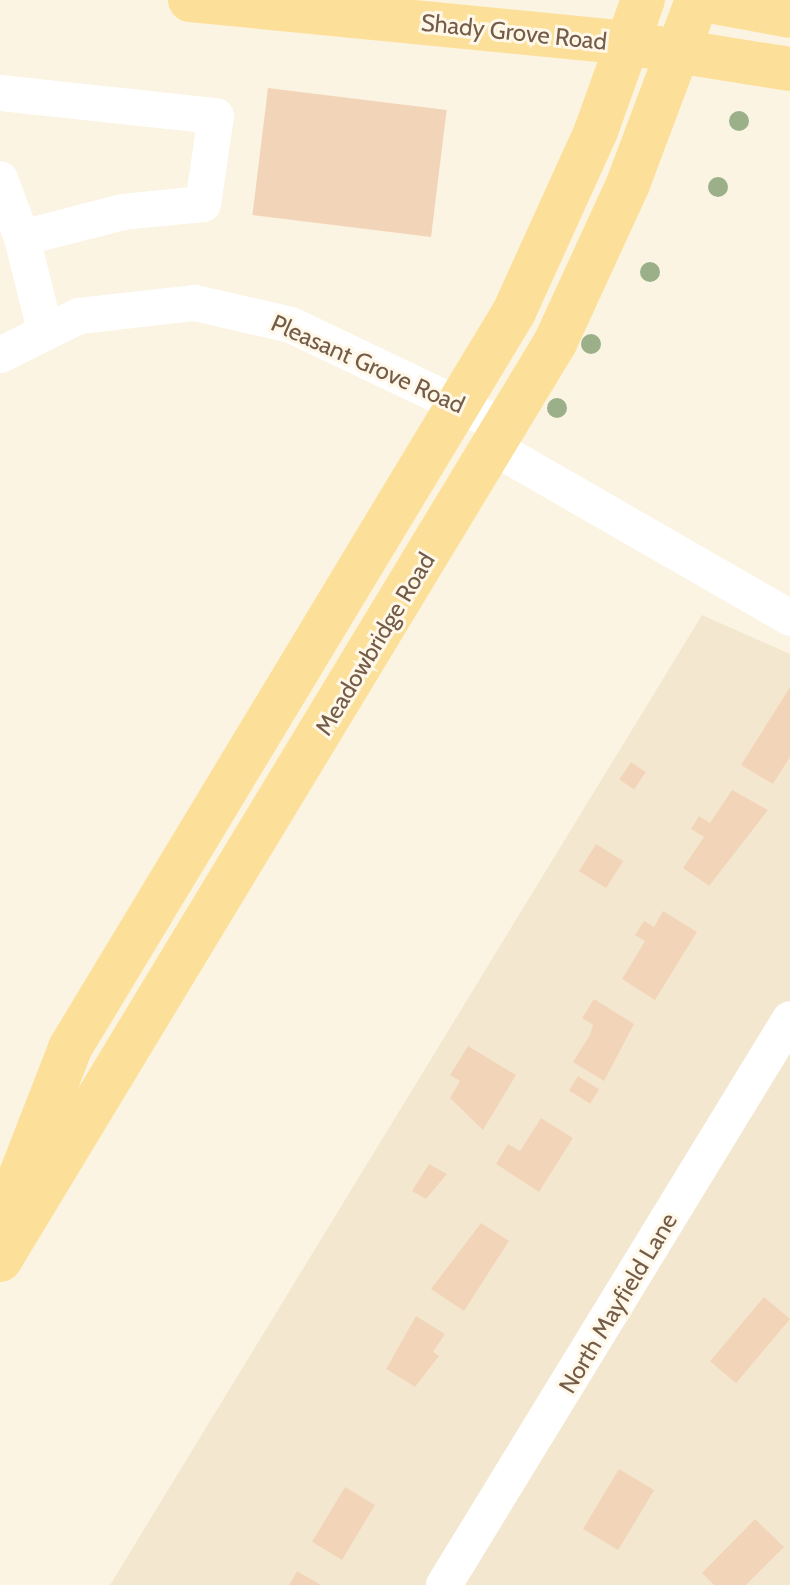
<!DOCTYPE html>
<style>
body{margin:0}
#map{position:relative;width:790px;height:1585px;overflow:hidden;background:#fcf4e2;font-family:Cabin,sans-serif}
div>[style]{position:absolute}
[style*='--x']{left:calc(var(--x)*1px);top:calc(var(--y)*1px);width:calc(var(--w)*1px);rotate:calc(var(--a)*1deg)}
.residential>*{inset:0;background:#f4e7d0}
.building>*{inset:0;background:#f2d5b9;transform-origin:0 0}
.minor>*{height:36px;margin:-18px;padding:0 18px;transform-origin:18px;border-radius:18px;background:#fff}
.major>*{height:44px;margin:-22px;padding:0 22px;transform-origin:22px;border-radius:22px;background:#fce099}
.trees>*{width:20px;height:20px;margin:-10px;border-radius:50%;background:#9bb089}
span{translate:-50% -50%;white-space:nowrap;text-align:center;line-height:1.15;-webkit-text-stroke:6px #fff8e8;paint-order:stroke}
.street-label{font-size:24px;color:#745c48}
</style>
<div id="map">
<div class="residential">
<div style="clip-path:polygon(702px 615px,790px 654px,790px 1585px,110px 1585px)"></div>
</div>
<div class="building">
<div style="left:268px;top:88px;width:180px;height:128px;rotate:7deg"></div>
<div style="clip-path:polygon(790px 687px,790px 757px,773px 784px,741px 765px)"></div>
<div style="left:631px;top:762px;width:18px;height:21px;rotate:34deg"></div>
<div style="clip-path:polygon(732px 790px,768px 810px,709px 886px,683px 868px,704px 837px,691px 829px,699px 816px,710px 823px)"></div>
<div style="left:596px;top:844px;width:32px;height:32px;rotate:32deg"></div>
<div style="clip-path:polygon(663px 911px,697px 932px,655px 1000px,622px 979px,645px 941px,635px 935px,644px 921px,654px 927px)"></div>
<div style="clip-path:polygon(594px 999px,634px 1024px,604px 1081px,573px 1062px,590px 1035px,593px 1025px,582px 1018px)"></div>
<div style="clip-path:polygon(468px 1046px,516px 1075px,483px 1130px,450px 1098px,460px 1081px,450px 1075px)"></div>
<div style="left:578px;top:1076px;width:25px;height:17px;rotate:32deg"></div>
<div style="clip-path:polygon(541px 1118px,573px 1138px,539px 1192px,496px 1164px,508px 1144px,520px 1151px)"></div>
<div style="clip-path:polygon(429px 1164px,447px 1174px,426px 1199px,412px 1191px)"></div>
<div style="clip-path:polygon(481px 1223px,509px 1241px,464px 1311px,431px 1289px)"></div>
<div style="left:764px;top:1297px;width:34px;height:84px;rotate:40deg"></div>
<div style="clip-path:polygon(416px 1316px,445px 1334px,433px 1352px,439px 1356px,415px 1387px,386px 1369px)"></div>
<div style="left:619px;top:1469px;width:41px;height:70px;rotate:31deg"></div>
<div style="left:345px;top:1487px;width:35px;height:64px;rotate:31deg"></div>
<div style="clip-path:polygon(755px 1519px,784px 1547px,746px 1585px,714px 1585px,702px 1573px)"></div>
<div style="clip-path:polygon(297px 1571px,321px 1585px,289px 1585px)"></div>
</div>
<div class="minor">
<div style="--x:0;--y:93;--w:217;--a:6.1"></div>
<div style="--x:216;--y:116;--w:89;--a:98.4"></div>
<div style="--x:203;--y:204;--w:80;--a:174.3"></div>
<div style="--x:123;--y:212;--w:104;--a:165.6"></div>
<div style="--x:22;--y:238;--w:95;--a:76"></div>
<div style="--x:0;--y:179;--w:63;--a:69.6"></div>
<div style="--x:0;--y:355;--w:88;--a:-26.3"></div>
<div style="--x:79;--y:316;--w:117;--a:-6.4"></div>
<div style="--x:195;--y:303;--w:98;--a:12.9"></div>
<div style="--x:291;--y:325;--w:237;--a:25.5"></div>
<div style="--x:493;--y:447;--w:343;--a:29.9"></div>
<div style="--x:444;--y:1585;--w:663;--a:-58.56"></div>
</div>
<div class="major">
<div style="--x:190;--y:0;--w:439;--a:5.6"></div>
<div style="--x:627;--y:43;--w:165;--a:9.1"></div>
<div style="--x:704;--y:0;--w:87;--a:10.5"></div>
<div style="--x:0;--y:1228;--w:193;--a:-68.7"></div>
<div style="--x:70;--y:1048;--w:860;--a:-58.9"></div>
<div style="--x:514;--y:312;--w:199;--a:-65.6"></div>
<div style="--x:596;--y:131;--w:139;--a:-70.3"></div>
<div style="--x:0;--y:1260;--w:1072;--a:-58.82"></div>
<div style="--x:555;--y:343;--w:175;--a:-65.3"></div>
<div style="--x:628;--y:184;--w:197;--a:-69.4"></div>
</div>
<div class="trees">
<div style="left:739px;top:121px"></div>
<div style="left:718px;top:187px"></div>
<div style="left:650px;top:272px"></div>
<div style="left:591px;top:344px"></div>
<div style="left:557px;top:408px"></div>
</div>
<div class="street-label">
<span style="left:514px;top:32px;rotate:6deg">Shady Grove Road</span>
<span style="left:368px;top:364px;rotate:24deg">Pleasant Grove Road</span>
<span style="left:375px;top:644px;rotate:-59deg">Meadowbridge Road</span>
<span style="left:618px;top:1303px;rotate:-59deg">North Mayfield Lane</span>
</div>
</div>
